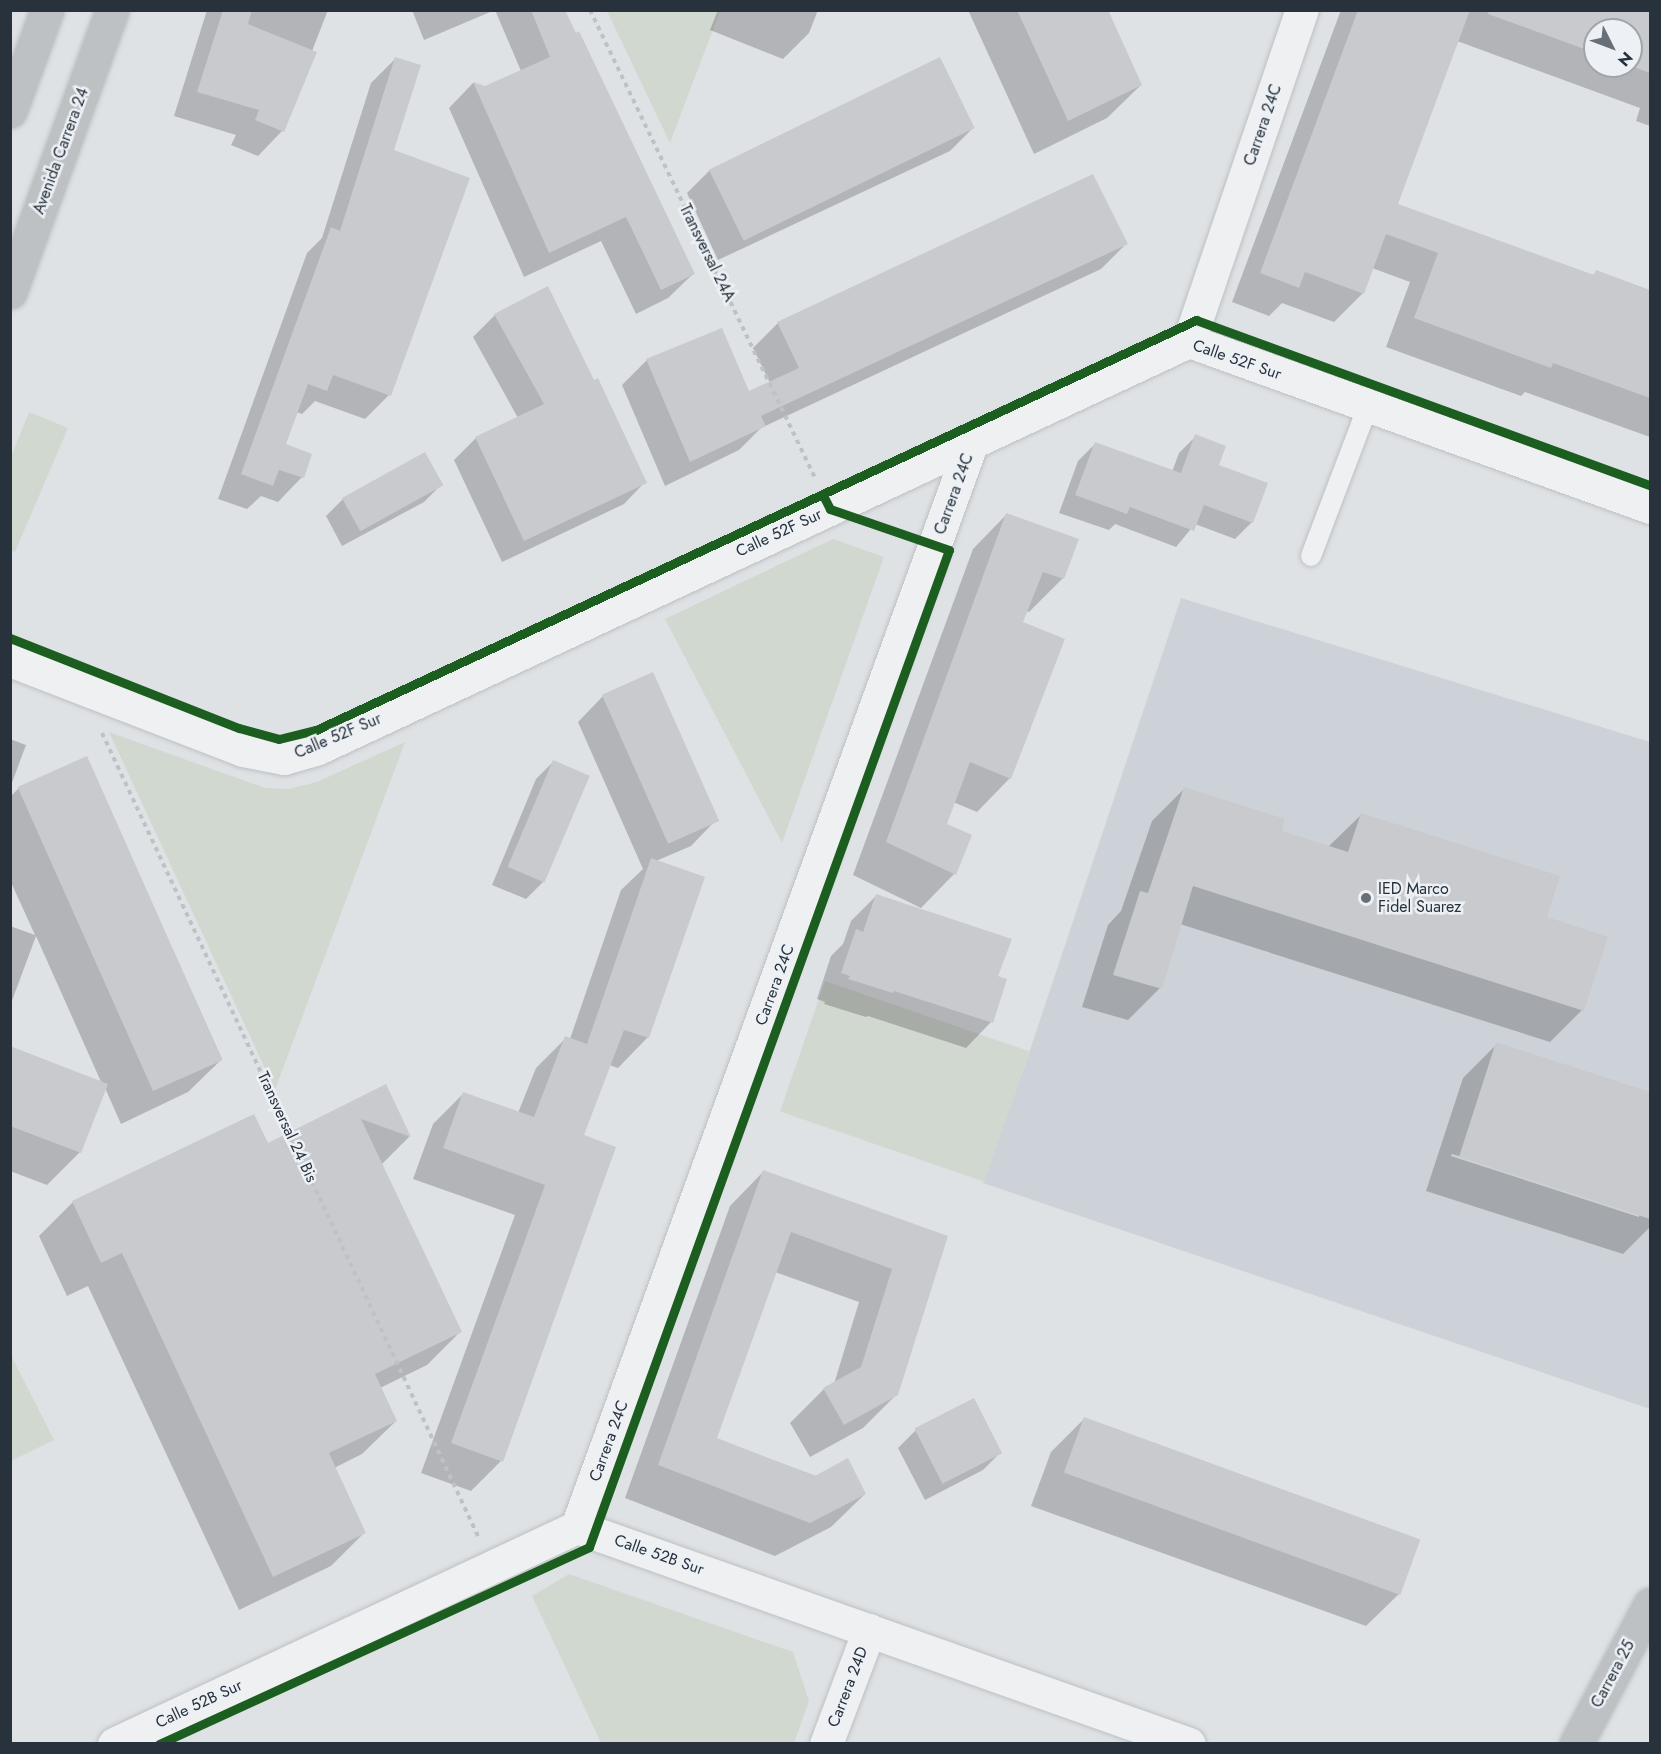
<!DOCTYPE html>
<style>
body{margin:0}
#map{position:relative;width:1661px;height:1754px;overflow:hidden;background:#dfe2e5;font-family:Jost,sans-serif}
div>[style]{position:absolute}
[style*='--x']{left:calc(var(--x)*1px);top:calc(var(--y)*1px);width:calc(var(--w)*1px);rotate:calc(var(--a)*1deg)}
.built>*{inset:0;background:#cdd2d8}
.green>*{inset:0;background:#d1d8d0;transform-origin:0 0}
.shadow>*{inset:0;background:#0003}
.building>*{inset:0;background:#c8cacd;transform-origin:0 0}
.path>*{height:4px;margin-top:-2px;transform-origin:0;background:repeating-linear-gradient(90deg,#bec2c5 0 4.5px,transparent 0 9px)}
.roads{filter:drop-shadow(0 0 2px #bec0c3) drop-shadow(0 0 2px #bec0c3)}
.lane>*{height:20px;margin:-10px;padding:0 10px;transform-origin:10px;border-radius:10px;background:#eff0f1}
.street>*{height:33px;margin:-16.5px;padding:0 16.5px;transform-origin:16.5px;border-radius:16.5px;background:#eff0f1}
.secondary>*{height:33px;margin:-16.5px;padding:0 16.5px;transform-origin:16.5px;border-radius:16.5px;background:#bdc1c4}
.cycleway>*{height:9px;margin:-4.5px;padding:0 4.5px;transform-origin:4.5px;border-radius:4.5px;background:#1b5e20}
.dots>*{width:16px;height:16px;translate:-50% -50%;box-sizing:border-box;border:3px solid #edf1f5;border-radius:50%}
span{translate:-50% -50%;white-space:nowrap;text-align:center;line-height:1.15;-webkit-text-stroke:5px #edf1f5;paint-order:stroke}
.street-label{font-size:16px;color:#27323d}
.poi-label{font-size:16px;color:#27323d}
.left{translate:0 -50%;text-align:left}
.frame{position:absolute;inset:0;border:12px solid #27323d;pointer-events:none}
.north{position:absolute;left:1583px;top:18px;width:60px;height:60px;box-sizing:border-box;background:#edf1f5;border:2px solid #9ea5ab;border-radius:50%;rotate:132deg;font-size:16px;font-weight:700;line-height:24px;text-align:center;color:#27323d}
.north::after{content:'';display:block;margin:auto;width:21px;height:27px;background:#677078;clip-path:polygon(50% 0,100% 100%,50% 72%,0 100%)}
</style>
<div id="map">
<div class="built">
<div style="clip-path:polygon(1181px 598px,1650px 742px,1650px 1409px,983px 1183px,1029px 1053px)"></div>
</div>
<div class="green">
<div style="clip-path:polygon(607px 11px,720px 11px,670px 143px)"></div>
<div style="clip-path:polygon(29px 412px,68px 428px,15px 552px,11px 550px,11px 457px)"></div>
<div style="clip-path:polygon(833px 539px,884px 557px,782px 843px,665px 619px)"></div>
<div style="clip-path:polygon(109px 732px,265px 788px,289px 789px,317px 782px,405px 742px,275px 1090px)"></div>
<div style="left:825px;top:981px;width:216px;height:138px;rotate:19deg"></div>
<div style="clip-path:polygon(11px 1355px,54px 1440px,11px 1461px,10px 1461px)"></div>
<div style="clip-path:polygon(569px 1574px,793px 1652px,809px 1701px,794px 1743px,601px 1743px,532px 1596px)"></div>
</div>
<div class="shadow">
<div style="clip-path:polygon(207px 10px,328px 10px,312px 51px,315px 52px,282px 131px,258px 156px,231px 145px,236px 135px,174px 116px)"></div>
<div style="clip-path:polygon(412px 10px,495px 10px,424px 40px)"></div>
<div style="clip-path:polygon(495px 10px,564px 10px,693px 274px,668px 298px,636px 314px,601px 241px,524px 277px,449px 108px,473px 83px,485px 87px,521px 71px)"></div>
<div style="clip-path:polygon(718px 10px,818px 10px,809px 33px,783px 59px,710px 30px)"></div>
<div style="clip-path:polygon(968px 10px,1106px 10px,1141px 85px,1107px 118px,1034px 154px)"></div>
<div style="clip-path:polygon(evenodd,1341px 10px,1650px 10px,1650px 126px,1636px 121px,1640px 108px,1457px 41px,1396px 205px,1592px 276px,1597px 272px,1650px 292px,1650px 437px,1525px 392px,1521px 396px,1386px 347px,1410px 282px,1372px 268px,1363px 293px,1334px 322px,1282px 303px,1269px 316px,1232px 302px,1341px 10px,1595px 30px,1631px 30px,1631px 66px,1595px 66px,1595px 30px)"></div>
<div style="clip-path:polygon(395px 59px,389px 395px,365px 419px,315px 401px,302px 414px,296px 412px,284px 445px,302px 477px,278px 502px,261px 496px,247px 509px,218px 499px,307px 253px,322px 238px,371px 83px)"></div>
<div style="clip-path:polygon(973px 128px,950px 151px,718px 260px,687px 193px,710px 170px)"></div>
<div style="clip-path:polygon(1126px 244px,1101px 269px,761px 428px,739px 450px,665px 486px,622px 385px,647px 360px,748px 393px,770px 383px,753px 348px,778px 323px)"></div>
<div style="clip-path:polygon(495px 315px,645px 482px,624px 504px,502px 562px,454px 460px,476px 438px,518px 418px,473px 337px)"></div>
<div style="clip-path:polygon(1196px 436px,1252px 522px,1235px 539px,1195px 524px,1176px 547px,1115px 524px,1109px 530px,1059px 513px,1078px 461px,1095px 444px,1172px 472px,1179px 453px)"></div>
<div style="clip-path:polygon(441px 485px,424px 502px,342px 546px,326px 516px,343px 499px)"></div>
<div style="clip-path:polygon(1006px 515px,1063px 578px,1029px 612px,1026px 611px,1021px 623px,1028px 726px,1031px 727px,1010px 778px,977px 812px,953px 802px,945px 825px,954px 874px,921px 908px,853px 875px,973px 549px)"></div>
<div style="clip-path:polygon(603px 696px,716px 820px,691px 846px,656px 861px,648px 1037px,618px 1068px,609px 1065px,582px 1136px,501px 1461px,471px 1491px,421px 1473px,515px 1215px,413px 1179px,433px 1124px,464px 1093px,518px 1113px,536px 1068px,566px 1038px,570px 1039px,621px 890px,643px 869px,578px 722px)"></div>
<div style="clip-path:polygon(10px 739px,26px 745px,10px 788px)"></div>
<div style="clip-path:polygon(86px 758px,222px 1059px,188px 1092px,121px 1124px,105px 1088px,80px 1152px,47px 1185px,10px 1171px,10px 1048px,102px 1084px,36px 936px,10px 1006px,10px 926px,35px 935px,10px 880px,10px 797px,18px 789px)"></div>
<div style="clip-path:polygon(553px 762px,543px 882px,526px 899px,492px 885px,536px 779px)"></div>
<div style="clip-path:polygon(1184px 789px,1280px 832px,1328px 847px,1361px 815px,1545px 918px,1582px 1010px,1550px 1042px,1180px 924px,1160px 988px,1128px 1020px,1082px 1007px,1108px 925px,1121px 911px,1152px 821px)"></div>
<div style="clip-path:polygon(876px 896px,991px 1022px,966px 1048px,868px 1016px,866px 1017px,824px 1004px,825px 1002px,817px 999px,831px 956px,843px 944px,851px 921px)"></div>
<div style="clip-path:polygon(evenodd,1497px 1044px,1650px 1094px,1650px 1227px,1623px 1254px,1426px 1191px,1463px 1078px,1497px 1044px,1452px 1154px,1639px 1214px,1639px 1217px,1451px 1156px,1452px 1154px)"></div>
<div style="clip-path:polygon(385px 1086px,409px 1137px,381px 1165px,460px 1332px,427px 1365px,380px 1388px,396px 1421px,362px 1454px,334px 1468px,364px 1533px,331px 1566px,239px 1610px,88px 1286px,67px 1296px,39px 1236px,73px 1202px,267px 1145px)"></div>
<div style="clip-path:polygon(763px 1172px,946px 1237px,897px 1394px,863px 1428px,810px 1457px,790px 1423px,824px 1389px,834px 1384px,859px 1302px,775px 1272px,715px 1439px,865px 1494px,831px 1527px,775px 1556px,625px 1498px,730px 1206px)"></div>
<div style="clip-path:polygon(973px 1400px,1000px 1453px,983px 1470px,925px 1500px,898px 1448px,915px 1431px)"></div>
<div style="clip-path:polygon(1084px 1419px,1400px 1593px,1366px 1626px,1031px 1506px,1051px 1452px)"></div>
</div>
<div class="building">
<div style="clip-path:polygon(223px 10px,252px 10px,248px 24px,317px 52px,284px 132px,255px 120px,259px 110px,197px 92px)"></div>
<div style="clip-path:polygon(531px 10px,565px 10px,576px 33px,579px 31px,695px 274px,661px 290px,626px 217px,549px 253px,473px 82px,485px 86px,550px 57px)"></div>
<div style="clip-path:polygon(1017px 10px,1108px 10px,1142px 85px,1068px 121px)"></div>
<div style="clip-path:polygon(1358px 10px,1470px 10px,1398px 204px,1594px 275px,1596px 270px,1650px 290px,1650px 398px,1553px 363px,1551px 368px,1414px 318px,1438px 253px,1386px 234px,1364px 294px,1305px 272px,1299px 288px,1260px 273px)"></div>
<div style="clip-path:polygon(1489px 10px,1650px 10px,1650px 73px,1631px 66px,1631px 30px,1595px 30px,1595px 53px,1488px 14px)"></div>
<div style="clip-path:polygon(395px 57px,421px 65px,394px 150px,470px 178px,391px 396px,333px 375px,327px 391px,308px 384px,286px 444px,312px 454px,304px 478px,279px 470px,273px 486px,241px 474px,331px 227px,340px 231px)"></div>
<div style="left:940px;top:57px;width:79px;height:257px;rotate:64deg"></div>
<div style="clip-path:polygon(1093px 174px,1128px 244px,761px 416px,766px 426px,690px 462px,646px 359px,722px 328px,749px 391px,799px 368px,777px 322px)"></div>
<div style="clip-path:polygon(548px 286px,594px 380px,598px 378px,647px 483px,524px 541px,475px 437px,544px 404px,494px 314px)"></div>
<div style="clip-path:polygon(1195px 434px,1226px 446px,1219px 465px,1268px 483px,1253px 523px,1204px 505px,1194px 531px,1130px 507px,1127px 514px,1075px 495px,1095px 442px,1181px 473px)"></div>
<div style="left:425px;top:452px;width:38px;height:95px;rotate:61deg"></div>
<div style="clip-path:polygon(1006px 513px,1079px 539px,1064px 579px,1043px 572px,1023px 622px,1065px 639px,1011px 779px,970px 762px,947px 824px,972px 835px,956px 875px,886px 842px)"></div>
<div style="left:653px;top:672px;width:163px;height:56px;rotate:66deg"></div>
<div style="left:87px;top:756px;width:333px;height:76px;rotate:66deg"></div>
<div style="left:553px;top:760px;width:40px;height:116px;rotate:23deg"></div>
<div style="clip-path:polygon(1184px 787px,1285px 819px,1282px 831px,1348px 852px,1361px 813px,1560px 876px,1547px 917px,1608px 937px,1584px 1011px,1193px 886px,1162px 989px,1113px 975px,1140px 891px,1148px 893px)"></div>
<div style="clip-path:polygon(651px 858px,705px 877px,649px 1038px,624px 1030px,584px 1135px,616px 1147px,503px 1462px,451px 1443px,545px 1185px,443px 1148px,463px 1092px,534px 1117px,565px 1036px,587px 1044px)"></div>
<div style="clip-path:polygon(876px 894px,1012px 939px,998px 976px,1007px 979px,993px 1023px,894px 991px,893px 993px,848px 979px,850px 976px,841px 973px,856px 929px,863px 932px)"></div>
<div style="clip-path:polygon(1496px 1042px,1650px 1092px,1650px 1219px,1459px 1157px)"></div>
<div style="clip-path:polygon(10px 1046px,108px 1084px,81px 1153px,10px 1126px)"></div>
<div style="clip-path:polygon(386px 1084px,411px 1137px,361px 1119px,462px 1332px,375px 1374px,397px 1421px,329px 1453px,366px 1533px,273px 1577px,122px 1253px,101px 1263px,72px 1201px,254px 1114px,268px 1143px)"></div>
<div style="clip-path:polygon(763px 1170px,948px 1236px,898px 1395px,844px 1425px,823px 1388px,861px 1367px,892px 1269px,791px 1232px,717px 1438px,815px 1476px,848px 1458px,866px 1494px,810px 1523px,658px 1465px)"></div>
<div style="left:974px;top:1398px;width:62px;height:67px;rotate:63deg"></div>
<div style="left:1084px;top:1417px;width:358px;height:59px;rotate:20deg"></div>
</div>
<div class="path">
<div style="--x:590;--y:10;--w:519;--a:64.32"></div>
<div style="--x:102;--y:733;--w:887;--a:64.91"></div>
</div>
<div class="roads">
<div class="lane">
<div style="--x:1311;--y:556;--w:160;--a:-69.2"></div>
</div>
<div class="street">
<div style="--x:1189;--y:341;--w:350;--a:-71.2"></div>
<div style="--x:10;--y:660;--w:250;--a:21.1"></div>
<div style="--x:243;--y:750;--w:42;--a:11"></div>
<div style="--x:284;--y:758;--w:35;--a:-16"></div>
<div style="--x:318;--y:748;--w:961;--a:-25.05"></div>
<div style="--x:1189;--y:341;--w:490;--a:19.8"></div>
<div style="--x:577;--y:1527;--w:1155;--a:-70"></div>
<div style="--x:114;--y:1744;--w:511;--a:-25.11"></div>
<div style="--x:577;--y:1527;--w:649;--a:19.52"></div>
<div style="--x:826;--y:1744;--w:122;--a:-69.3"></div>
</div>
<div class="secondary">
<div style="--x:10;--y:111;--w:108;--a:-69.9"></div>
<div style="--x:10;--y:292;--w:300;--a:-70.1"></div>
<div style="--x:1576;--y:1744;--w:158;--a:-62.1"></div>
</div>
</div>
<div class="cycleway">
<div style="--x:10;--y:638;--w:246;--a:21.5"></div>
<div style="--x:239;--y:728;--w:41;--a:15.4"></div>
<div style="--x:279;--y:739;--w:38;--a:-14"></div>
<div style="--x:316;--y:730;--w:971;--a:-24.98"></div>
<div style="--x:1196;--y:320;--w:483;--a:20"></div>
<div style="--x:159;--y:1744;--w:473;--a:-24.6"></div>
<div style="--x:589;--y:1547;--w:1060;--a:-70.15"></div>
<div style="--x:949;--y:550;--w:126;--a:-161"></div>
<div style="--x:830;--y:509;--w:16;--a:-117"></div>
</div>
<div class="dots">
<div style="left:1366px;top:898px;background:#677078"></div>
</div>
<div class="street-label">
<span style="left:1263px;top:125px;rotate:-71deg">Carrera 24C</span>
<span style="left:61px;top:151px;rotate:-70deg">Avenida Carrera 24</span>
<span style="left:707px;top:253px;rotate:64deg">Transversal 24A</span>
<span style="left:1237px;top:360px;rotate:19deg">Calle 52F Sur</span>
<span style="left:954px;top:494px;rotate:-70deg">Carrera 24C</span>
<span style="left:779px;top:533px;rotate:-25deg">Calle 52F Sur</span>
<span style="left:338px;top:736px;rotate:-23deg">Calle 52F Sur</span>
<span style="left:775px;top:985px;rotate:-70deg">Carrera 24C</span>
<span style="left:287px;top:1127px;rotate:65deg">Transversal 24 Bis</span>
<span style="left:609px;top:1441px;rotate:-70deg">Carrera 24C</span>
<span style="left:659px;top:1555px;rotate:19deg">Calle 52B Sur</span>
<span style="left:1613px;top:1674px;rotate:-62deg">Carrera 25</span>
<span style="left:848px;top:1687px;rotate:-69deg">Carrera 24D</span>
<span style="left:199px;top:1704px;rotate:-25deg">Calle 52B Sur</span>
</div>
<div class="poi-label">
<span class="left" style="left:1378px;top:898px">IED Marco<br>Fidel Suarez</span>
</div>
<div class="frame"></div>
<div class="north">N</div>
</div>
